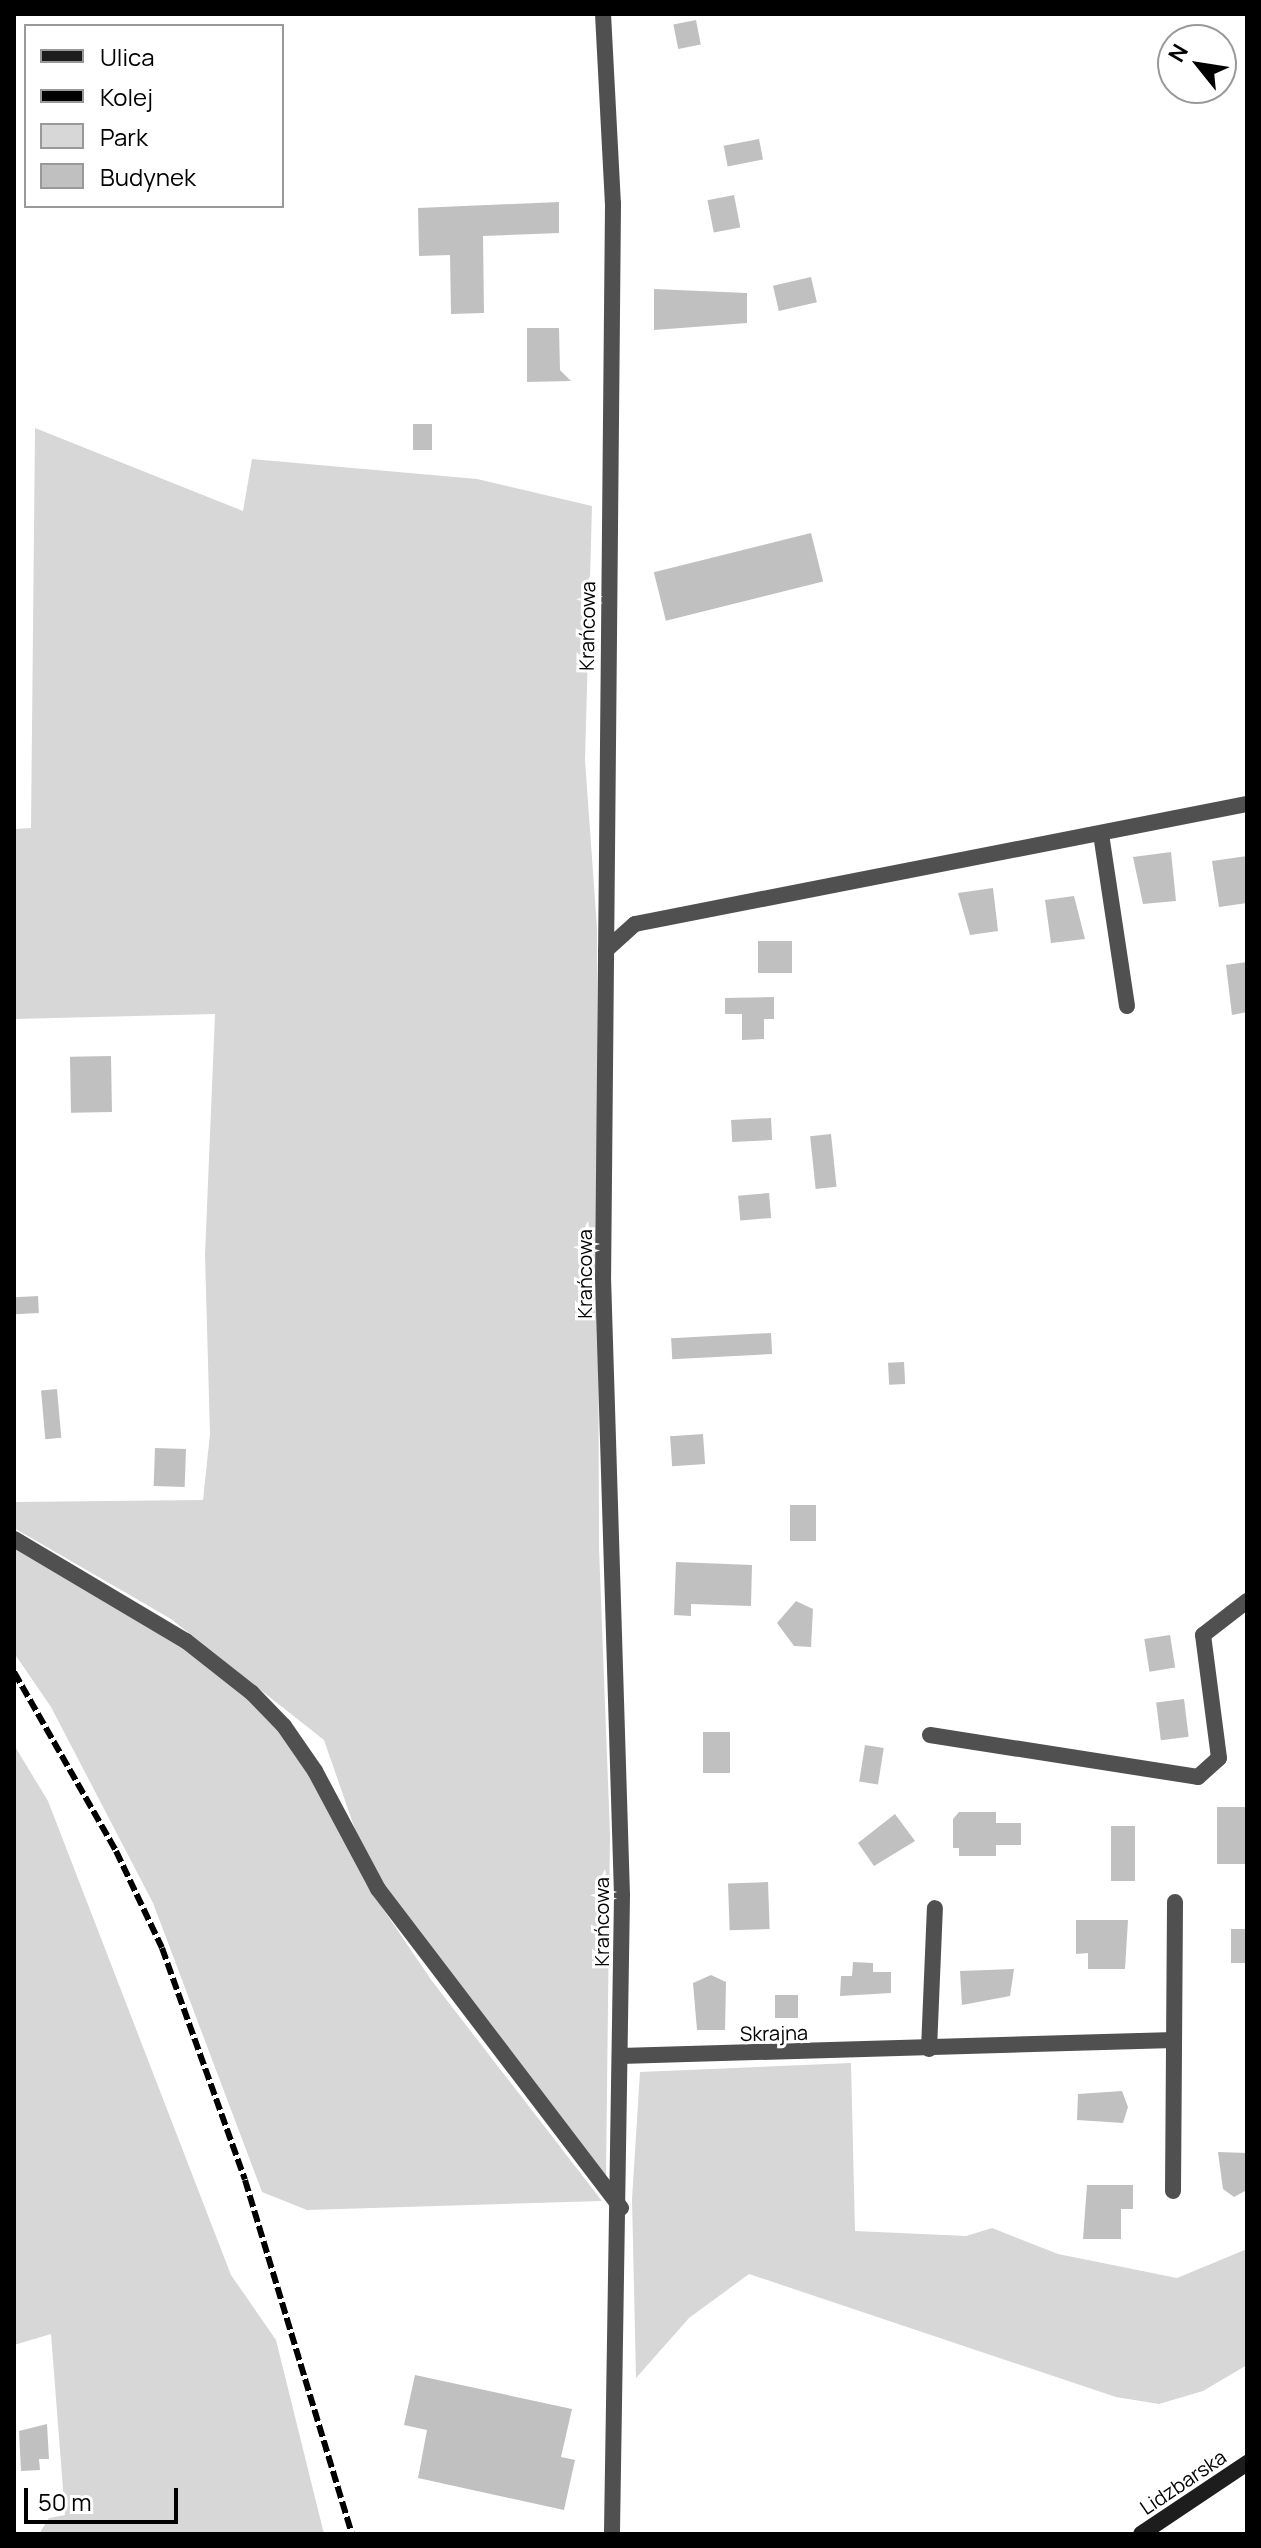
<!DOCTYPE html>
<meta charset="utf-8">
<style>
body{margin:0}
#map{position:relative;width:1261px;height:2548px;overflow:hidden;background:#fff;font-family:Manrope,sans-serif}
div>[style]{position:absolute}
[style*='--x']{left:calc(var(--x)*1px);top:calc(var(--y)*1px);width:calc(var(--w)*1px);rotate:calc(var(--a)*1deg)}
.green>*{inset:0;background:#d7d7d7}
.building>*{inset:0;background:#c0c0c0;transform-origin:0 0}
.minor>*{height:16px;margin:-8px;padding:0 8px;transform-origin:8px;border-radius:8px;background:#505050}
.secondary>*{height:16px;margin:-8px;padding:0 8px;transform-origin:8px;border-radius:8px;background:#1d1d1d}
.rail>*{height:6px;margin-top:-3px;transform-origin:0;background:repeating-linear-gradient(90deg,#000 0 12px,transparent 0 16px)}
span{translate:-50% -50%;white-space:nowrap;text-align:center;line-height:1.15;-webkit-text-stroke:6px #fff;paint-order:stroke}
.street-label{font-size:20px;color:#000}
.frame{position:absolute;inset:0;border:16px solid #000;pointer-events:none}
.legend{position:absolute;left:24px;top:24px;width:260px;height:184px;box-sizing:border-box;background:#fff;border:2px solid #999;margin:0;padding:10px 14px;list-style:none;font-size:24px;color:#000}
.legend li{display:flex;align-items:center;gap:16px;height:40px}
.legend b{width:40px;border:2px solid #999}
.north{position:absolute;left:1157px;top:24px;width:80px;height:80px;box-sizing:border-box;background:#fff;border:2px solid #999;border-radius:50%;rotate:300deg;font-size:22px;font-weight:700;line-height:32px;text-align:center;color:#000}
.north::after{content:'';display:block;margin:auto;width:28px;height:36px;background:#000;clip-path:polygon(50% 0,100% 100%,50% 72%,0 100%)}
.scale{position:absolute;left:24px;top:2488px;width:154px;height:36px;box-sizing:border-box;border:4px solid #000;border-top:0;padding-left:10px;font-size:24px;line-height:28px;white-space:nowrap;color:#000;-webkit-text-stroke:6px #fff;paint-order:stroke}
</style>
<div id="map">
<div class="green">
<div style="clip-path:polygon(35px 428px,243px 511px,252px 459px,477px 479px,592px 506px,585px 760px,597px 928px,599px 1548px,610px 1834px,606px 2176px,390px 1894px,358px 1838px,324px 1740px,171px 1619px,14px 1528px,14px 1502px,203px 1500px,210px 1434px,205px 1255px,215px 1014px,14px 1019px,14px 829px,31px 828px)"></div>
<div style="clip-path:polygon(14px 1544px,165px 1634px,248px 1695px,289px 1739px,366px 1884px,432px 1981px,602px 2201px,307px 2210px,262px 2192px,153px 1903px,51px 1707px,14px 1653px)"></div>
<div style="clip-path:polygon(14px 1745px,48px 1801px,231px 2275px,276px 2340px,324px 2534px,39px 2534px,49px 2518px,65px 2515px,51px 2334px,14px 2345px)"></div>
<div style="clip-path:polygon(851px 2063px,855px 2231px,966px 2236px,992px 2228px,1058px 2254px,1177px 2278px,1247px 2249px,1247px 2365px,1203px 2391px,1159px 2404px,1116px 2397px,749px 2274px,689px 2318px,636px 2378px,632px 2199px,640px 2072px)"></div>
</div>
<div class="building">
<div style="left:696px;top:20px;width:25px;height:23px;rotate:79deg"></div>
<div style="left:759px;top:139px;width:21px;height:36px;rotate:79deg"></div>
<div style="left:734px;top:195px;width:33px;height:27px;rotate:79deg"></div>
<div style="clip-path:polygon(559px 202px,559px 233px,483px 236px,484px 313px,451px 314px,450px 255px,419px 256px,418px 208px)"></div>
<div style="left:811px;top:277px;width:26px;height:39px;rotate:77deg"></div>
<div style="clip-path:polygon(654px 289px,747px 293px,747px 323px,654px 330px)"></div>
<div style="clip-path:polygon(527px 328px,559px 328px,560px 370px,571px 381px,527px 382px)"></div>
<div style="left:413px;top:424px;width:19px;height:26px"></div>
<div style="left:811px;top:533px;width:50px;height:162px;rotate:76deg"></div>
<div style="clip-path:polygon(1171px 852px,1176px 901px,1143px 904px,1133px 857px)"></div>
<div style="clip-path:polygon(1247px 856px,1247px 903px,1219px 907px,1212px 861px)"></div>
<div style="clip-path:polygon(993px 888px,998px 931px,970px 935px,958px 893px)"></div>
<div style="clip-path:polygon(1074px 896px,1085px 939px,1051px 943px,1045px 900px)"></div>
<div style="left:758px;top:941px;width:34px;height:32px"></div>
<div style="clip-path:polygon(1247px 962px,1247px 1012px,1232px 1015px,1226px 965px)"></div>
<div style="clip-path:polygon(774px 997px,774px 1019px,764px 1019px,764px 1039px,742px 1040px,742px 1014px,725px 1014px,725px 998px)"></div>
<div style="left:111px;top:1056px;width:56px;height:41px;rotate:89deg"></div>
<div style="left:771px;top:1118px;width:22px;height:40px;rotate:87deg"></div>
<div style="left:831px;top:1134px;width:53px;height:21px;rotate:84deg"></div>
<div style="left:769px;top:1193px;width:25px;height:31px;rotate:85deg"></div>
<div style="left:38px;top:1296px;width:17px;height:24px;rotate:87deg"></div>
<div style="left:771px;top:1333px;width:21px;height:100px;rotate:87deg"></div>
<div style="left:904px;top:1362px;width:22px;height:16px;rotate:87deg"></div>
<div style="left:57px;top:1389px;width:49px;height:16px;rotate:85deg"></div>
<div style="left:703px;top:1434px;width:30px;height:33px;rotate:86deg"></div>
<div style="left:155px;top:1448px;width:31px;height:38px;rotate:2deg"></div>
<div style="left:790px;top:1505px;width:26px;height:36px"></div>
<div style="clip-path:polygon(676px 1562px,752px 1565px,751px 1606px,691px 1604px,691px 1616px,674px 1615px)"></div>
<div style="clip-path:polygon(796px 1601px,813px 1609px,811px 1647px,794px 1646px,777px 1623px)"></div>
<div style="left:1170px;top:1635px;width:33px;height:26px;rotate:81deg"></div>
<div style="left:1184px;top:1699px;width:38px;height:28px;rotate:83deg"></div>
<div style="left:703px;top:1732px;width:27px;height:41px"></div>
<div style="left:865px;top:1745px;width:19px;height:37px;rotate:9deg"></div>
<div style="left:1247px;top:1807px;width:57px;height:30px;rotate:90deg"></div>
<div style="clip-path:polygon(959px 1812px,996px 1812px,996px 1823px,1021px 1823px,1021px 1845px,996px 1845px,996px 1856px,959px 1856px,959px 1848px,953px 1848px,953px 1819px)"></div>
<div style="clip-path:polygon(895px 1814px,915px 1841px,874px 1866px,858px 1843px)"></div>
<div style="left:1111px;top:1826px;width:24px;height:55px"></div>
<div style="left:768px;top:1882px;width:47px;height:40px;rotate:88deg"></div>
<div style="clip-path:polygon(1076px 1920px,1128px 1920px,1125px 1969px,1088px 1969px,1088px 1953px,1076px 1954px)"></div>
<div style="left:1247px;top:1929px;width:34px;height:16px;rotate:90deg"></div>
<div style="clip-path:polygon(853px 1962px,873px 1963px,873px 1972px,891px 1972px,891px 1993px,840px 1996px,841px 1976px,852px 1976px)"></div>
<div style="clip-path:polygon(1014px 1969px,1010px 1996px,962px 2005px,960px 1971px)"></div>
<div style="clip-path:polygon(711px 1975px,726px 1982px,725px 2030px,697px 2030px,693px 1983px)"></div>
<div style="left:775px;top:1995px;width:23px;height:23px"></div>
<div style="clip-path:polygon(1122px 2091px,1128px 2107px,1123px 2123px,1077px 2120px,1078px 2094px)"></div>
<div style="clip-path:polygon(1218px 2152px,1247px 2153px,1247px 2190px,1234px 2197px,1223px 2189px)"></div>
<div style="clip-path:polygon(1087px 2185px,1133px 2185px,1133px 2209px,1121px 2209px,1121px 2239px,1083px 2239px)"></div>
<div style="clip-path:polygon(415px 2375px,572px 2409px,561px 2457px,575px 2460px,564px 2510px,418px 2478px,427px 2430px,404px 2425px)"></div>
<div style="clip-path:polygon(47px 2424px,49px 2459px,39px 2459px,40px 2470px,21px 2471px,19px 2431px)"></div>
</div>
<div class="minor">
<div style="--x:603;--y:14;--w:190;--a:87"></div>
<div style="--x:613;--y:204;--w:1073;--a:90.53"></div>
<div style="--x:603;--y:1277;--w:618;--a:88.24"></div>
<div style="--x:622;--y:1895;--w:639;--a:90.9"></div>
<div style="--x:1101;--y:834;--w:174;--a:81.4"></div>
<div style="--x:606;--y:950;--w:39;--a:-42"></div>
<div style="--x:635;--y:924;--w:624;--a:-11.09"></div>
<div style="--x:14;--y:1539;--w:200;--a:30.7"></div>
<div style="--x:186;--y:1641;--w:84;--a:38.2"></div>
<div style="--x:252;--y:1693;--w:46;--a:45.9"></div>
<div style="--x:284;--y:1726;--w:55;--a:55.4"></div>
<div style="--x:315;--y:1771;--w:134;--a:61.9"></div>
<div style="--x:378;--y:1889;--w:401;--a:52.7"></div>
<div style="--x:930;--y:1735;--w:271;--a:8.9"></div>
<div style="--x:1198;--y:1777;--w:28;--a:-42"></div>
<div style="--x:1219;--y:1758;--w:124;--a:-97.4"></div>
<div style="--x:1203;--y:1635;--w:56;--a:-37.7"></div>
<div style="--x:929;--y:2049;--w:141;--a:-87.6"></div>
<div style="--x:620;--y:2056;--w:554;--a:-1.65"></div>
<div style="--x:1173;--y:2191;--w:289;--a:-89.6"></div>
</div>
<div class="secondary">
<div style="--x:1141;--y:2534;--w:128;--a:-33.8"></div>
</div>
<div class="rail">
<div style="--x:14;--y:1672;--w:206;--a:60.3"></div>
<div style="--x:116;--y:1851;--w:107;--a:64.6"></div>
<div style="--x:162;--y:1948;--w:246;--a:70.3"></div>
<div style="--x:245;--y:2180;--w:370;--a:73.2"></div>
</div>
<div class="street-label">
<span style="left:587px;top:626px;rotate:-89deg">Krańcowa</span>
<span style="left:584px;top:1274px;rotate:-90deg">Krańcowa</span>
<span style="left:601px;top:1922px;rotate:-90deg">Krańcowa</span>
<span style="left:774px;top:2033px;rotate:-1deg">Skrajna</span>
<span style="left:1183px;top:2482px;rotate:-34deg">Lidzbarska</span>
</div>
<div class="frame"></div>
<ul class="legend">
<li><b style="height:10px;background:#1d1d1d"></b>Ulica</li>
<li><b style="height:10px;background:#000"></b>Kolej</li>
<li><b style="height:22px;background:#d7d7d7"></b>Park</li>
<li><b style="height:22px;background:#c0c0c0"></b>Budynek</li>
</ul>
<div class="north">N</div>
<div class="scale">50 m</div>
</div>
